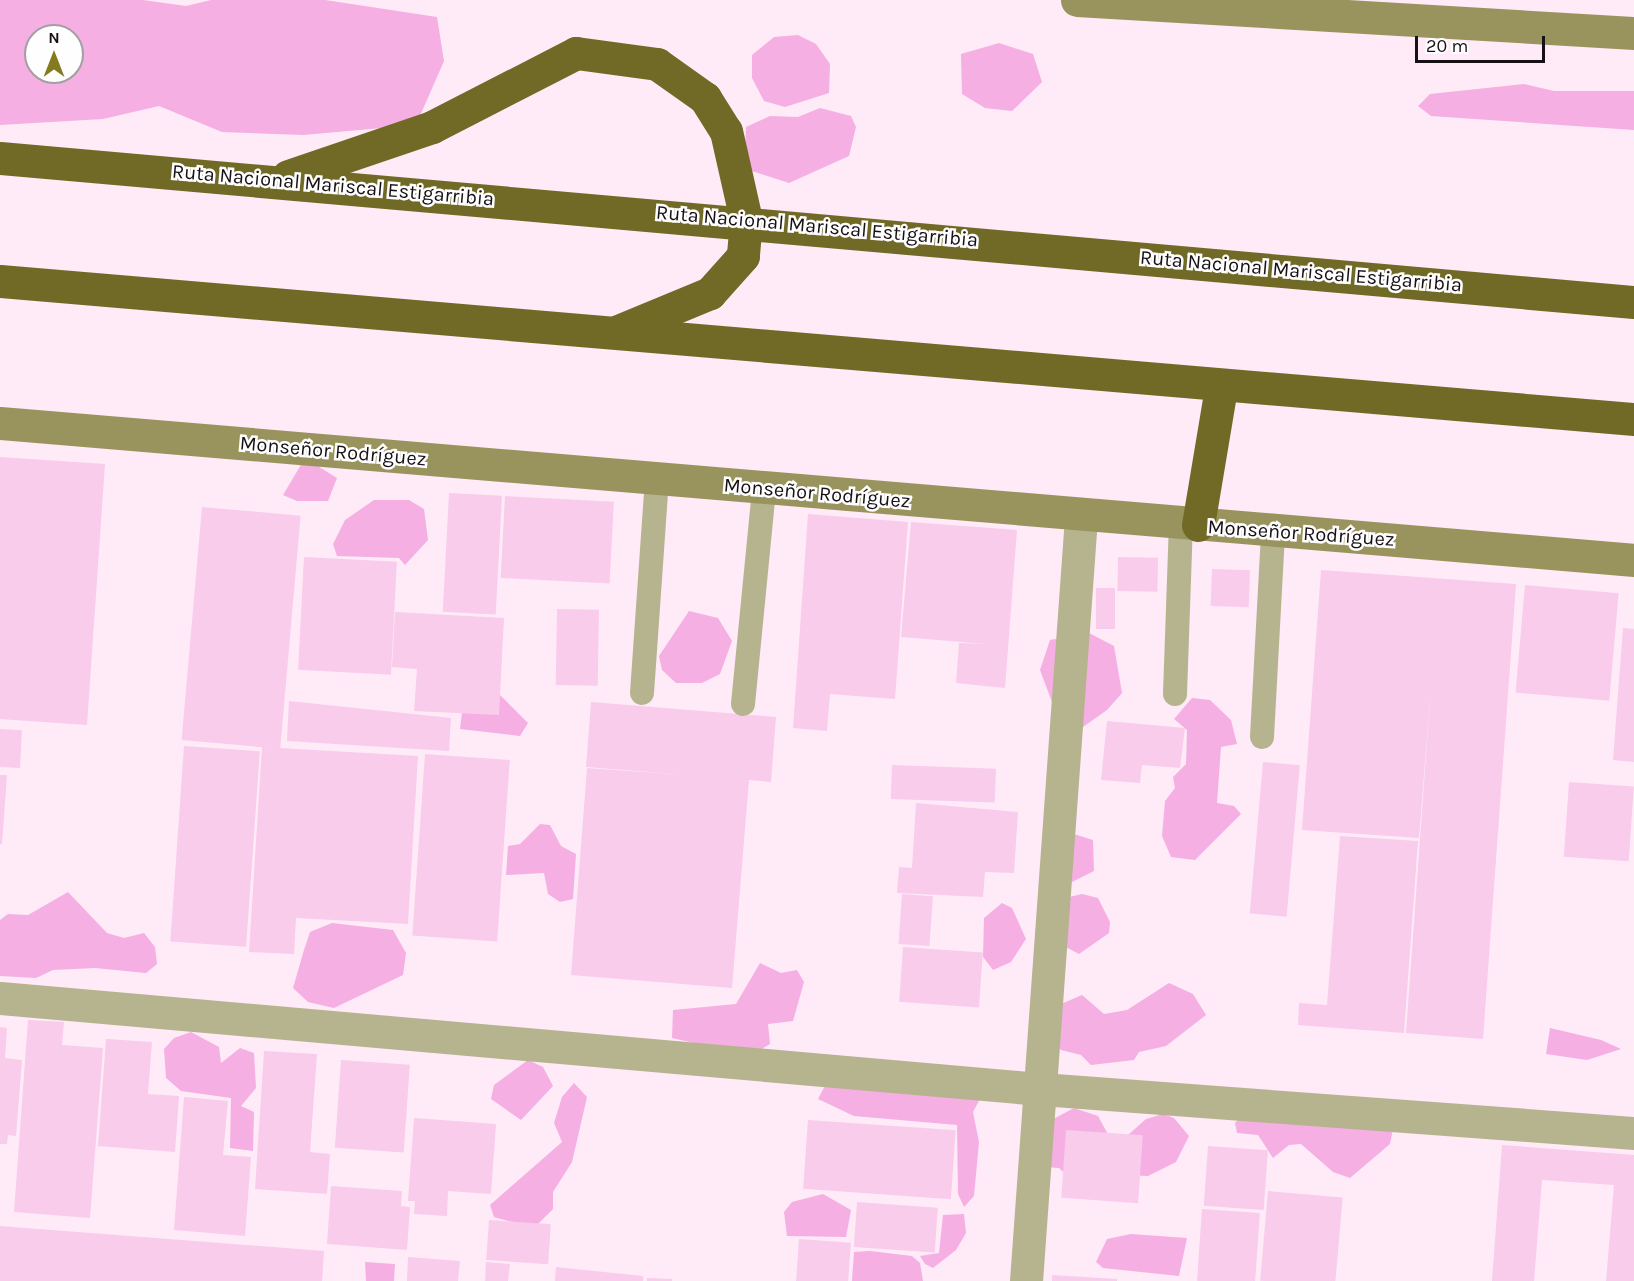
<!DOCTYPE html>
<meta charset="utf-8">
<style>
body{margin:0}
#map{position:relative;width:1634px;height:1281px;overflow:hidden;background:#ffeaf8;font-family:Karla,sans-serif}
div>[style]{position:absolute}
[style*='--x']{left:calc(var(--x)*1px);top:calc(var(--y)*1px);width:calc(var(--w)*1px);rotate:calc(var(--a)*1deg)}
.green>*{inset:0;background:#f5afe3}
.building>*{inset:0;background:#f9ccec;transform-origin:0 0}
.lane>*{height:24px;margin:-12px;padding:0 12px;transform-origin:12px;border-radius:12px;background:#b6b38f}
.street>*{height:33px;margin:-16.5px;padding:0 16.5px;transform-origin:16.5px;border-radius:16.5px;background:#b6b38f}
.secondary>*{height:33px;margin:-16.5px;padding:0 16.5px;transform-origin:16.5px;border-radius:16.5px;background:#99945d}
.highway>*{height:33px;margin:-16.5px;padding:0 16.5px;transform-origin:16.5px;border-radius:16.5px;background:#716a27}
span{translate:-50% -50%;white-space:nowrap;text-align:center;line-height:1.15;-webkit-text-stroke:5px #fefefe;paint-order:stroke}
.street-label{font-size:20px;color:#171015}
.north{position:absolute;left:24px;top:24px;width:60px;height:60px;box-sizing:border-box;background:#fefefe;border:2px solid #a29fa1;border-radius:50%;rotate:0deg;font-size:16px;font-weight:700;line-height:24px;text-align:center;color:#171015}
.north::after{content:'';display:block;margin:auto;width:21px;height:27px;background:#847b21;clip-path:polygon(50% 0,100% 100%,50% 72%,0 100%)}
.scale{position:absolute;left:1415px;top:36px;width:130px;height:27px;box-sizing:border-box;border:3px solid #171015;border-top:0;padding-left:8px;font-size:18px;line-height:21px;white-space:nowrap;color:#171015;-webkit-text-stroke:4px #fefefe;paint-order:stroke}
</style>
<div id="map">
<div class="green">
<div style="clip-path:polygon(evenodd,0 0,143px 0,186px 6px,211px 0,325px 0,437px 17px,444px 61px,416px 125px,303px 135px,222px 132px,159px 106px,103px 119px,0 125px,0 0,36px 36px,72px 36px,72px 72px,36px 72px,36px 36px)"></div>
<div style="clip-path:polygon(798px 35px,816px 44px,830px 64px,829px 93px,785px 107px,764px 101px,752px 78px,752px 55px,774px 37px)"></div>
<div style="clip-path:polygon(999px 43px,1033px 54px,1042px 82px,1012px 111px,985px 108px,962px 94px,961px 54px)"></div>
<div style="clip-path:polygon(1524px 84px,1554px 91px,1634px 91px,1634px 130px,1431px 116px,1418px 106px,1430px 94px)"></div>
<div style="clip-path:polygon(820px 108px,851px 116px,856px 127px,849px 156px,789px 183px,752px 171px,745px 155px,746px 127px,770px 116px,798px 117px)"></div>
<div style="clip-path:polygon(305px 458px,337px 478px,328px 501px,297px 501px,283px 495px)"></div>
<div style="clip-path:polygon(374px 500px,409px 500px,424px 509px,428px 540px,405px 565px,399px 558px,337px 556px,333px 544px,345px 520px)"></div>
<div style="clip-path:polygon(689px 611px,718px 618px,732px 641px,720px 674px,702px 683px,676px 683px,662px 670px,659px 656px)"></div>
<div style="clip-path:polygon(1089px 633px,1114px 646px,1122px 693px,1107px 710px,1083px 727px,1074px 726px,1055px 710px,1040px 670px,1050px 640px)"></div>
<div style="clip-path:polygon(491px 686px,528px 723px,520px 736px,460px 729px,462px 713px)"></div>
<div style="clip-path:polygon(1192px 698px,1210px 700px,1231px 720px,1237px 744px,1221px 747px,1217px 803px,1234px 806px,1241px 814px,1195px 860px,1171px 857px,1162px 836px,1165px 801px,1175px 788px,1173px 777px,1186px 764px,1187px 730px,1174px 719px)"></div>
<div style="clip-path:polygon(540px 824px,550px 825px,561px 846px,576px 854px,573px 899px,560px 902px,548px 894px,544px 873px,506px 875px,508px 846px,520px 844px)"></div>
<div style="clip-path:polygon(1064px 831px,1093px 840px,1094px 871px,1068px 884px)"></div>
<div style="clip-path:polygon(68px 892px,107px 933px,124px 938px,144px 933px,155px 947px,157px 964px,146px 973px,95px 968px,53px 970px,36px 978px,0 976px,0 920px,8px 914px,28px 915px)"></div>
<div style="clip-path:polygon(1082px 894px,1098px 898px,1110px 922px,1109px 933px,1079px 954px,1056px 942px,1065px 898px)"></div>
<div style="clip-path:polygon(1002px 903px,1012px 908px,1026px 939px,1011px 962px,993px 970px,983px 957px,984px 918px)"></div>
<div style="clip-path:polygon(332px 923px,393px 930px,406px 953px,403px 975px,334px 1008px,308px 1002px,293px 988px,304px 950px,310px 932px)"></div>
<div style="clip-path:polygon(760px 963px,781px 973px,797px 970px,804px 982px,793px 1021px,768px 1024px,770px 1044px,750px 1056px,672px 1038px,673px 1010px,736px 1004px)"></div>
<div style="clip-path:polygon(1169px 983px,1193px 994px,1206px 1015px,1166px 1046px,1139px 1052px,1134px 1060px,1091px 1065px,1081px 1055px,1061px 1050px,1052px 1039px,1061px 1004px,1082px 995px,1104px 1014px,1127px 1010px)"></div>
<div style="clip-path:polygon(1550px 1028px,1601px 1040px,1621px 1049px,1587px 1060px,1546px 1054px)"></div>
<div style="clip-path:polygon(191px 1032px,219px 1047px,221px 1063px,240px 1048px,254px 1053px,256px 1088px,241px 1106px,254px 1112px,253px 1151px,230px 1148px,231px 1098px,181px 1091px,166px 1078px,164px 1049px,174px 1038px)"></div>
<div style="clip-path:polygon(528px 1060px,543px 1067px,553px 1086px,521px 1120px,491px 1099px,494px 1085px)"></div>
<div style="clip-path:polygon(829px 1078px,981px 1097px,973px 1112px,979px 1142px,974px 1196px,964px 1207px,958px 1194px,957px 1125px,854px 1116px,818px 1099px)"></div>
<div style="clip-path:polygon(574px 1083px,587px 1097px,572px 1162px,553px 1192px,553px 1209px,534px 1228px,494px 1217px,490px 1205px,562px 1142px,554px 1123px,562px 1097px)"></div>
<div style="clip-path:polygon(1264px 1094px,1393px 1129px,1390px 1144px,1350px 1178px,1333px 1172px,1301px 1144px,1289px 1145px,1273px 1158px,1258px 1135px,1237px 1133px,1235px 1123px)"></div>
<div style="clip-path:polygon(1074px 1108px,1098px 1116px,1110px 1138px,1127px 1136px,1146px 1119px,1163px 1114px,1174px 1118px,1189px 1136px,1176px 1162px,1148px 1176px,1119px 1175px,1075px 1183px,1059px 1168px,1028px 1166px,1031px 1131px)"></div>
<div style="clip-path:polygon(823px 1194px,851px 1210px,846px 1237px,787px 1236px,784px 1212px,792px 1202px)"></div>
<div style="clip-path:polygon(964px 1214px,966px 1233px,956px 1250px,933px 1268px,925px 1264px,920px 1256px,939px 1253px,943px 1215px)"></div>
<div style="clip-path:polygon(1131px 1234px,1187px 1238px,1179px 1276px,1103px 1268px,1096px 1262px,1107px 1239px)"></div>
<div style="clip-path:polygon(870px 1251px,912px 1256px,920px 1263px,923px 1281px,852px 1281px,854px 1252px)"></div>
<div style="clip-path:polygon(365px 1262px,395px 1264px,394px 1281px,366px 1281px)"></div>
</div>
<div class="building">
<div style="clip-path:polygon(0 457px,105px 464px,87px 725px,0 719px)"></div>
<div style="left:449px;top:493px;width:53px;height:119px;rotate:3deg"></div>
<div style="left:505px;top:496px;width:109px;height:82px;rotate:3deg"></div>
<div style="left:202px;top:507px;width:99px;height:234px;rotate:5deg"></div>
<div style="clip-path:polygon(808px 514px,908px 522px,895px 699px,830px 694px,827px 731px,793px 728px)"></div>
<div style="clip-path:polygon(911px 522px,1017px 530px,1005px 688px,956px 683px,959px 643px,986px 644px,901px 637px)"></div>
<div style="left:304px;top:557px;width:93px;height:113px;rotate:3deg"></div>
<div style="left:1118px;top:557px;width:40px;height:34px;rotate:1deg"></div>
<div style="left:1212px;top:569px;width:38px;height:37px;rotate:2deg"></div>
<div style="clip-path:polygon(1321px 570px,1516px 584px,1483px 1039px,1406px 1033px,1431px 686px,1419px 838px,1302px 830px)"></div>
<div style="left:1525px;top:585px;width:94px;height:108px;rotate:5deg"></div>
<div style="left:1096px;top:588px;width:19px;height:41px"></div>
<div style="left:557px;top:609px;width:42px;height:76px;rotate:1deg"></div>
<div style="clip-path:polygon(395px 612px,504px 618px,499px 715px,414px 711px,417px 669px,392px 667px)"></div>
<div style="clip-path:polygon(1623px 628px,1634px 629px,1634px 762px,1613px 760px)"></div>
<div style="clip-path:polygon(289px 701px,451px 718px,449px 751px,287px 741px)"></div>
<div style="clip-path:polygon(591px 702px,776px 717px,771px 782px,749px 780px,732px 988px,571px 975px,587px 768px,688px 775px,586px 767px)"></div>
<div style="clip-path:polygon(1107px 721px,1185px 728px,1180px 768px,1142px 765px,1140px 783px,1101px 780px)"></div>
<div style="left:0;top:729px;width:22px;height:38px;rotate:3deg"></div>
<div style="left:184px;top:746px;width:76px;height:196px;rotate:4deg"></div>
<div style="clip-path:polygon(262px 747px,418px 756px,408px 924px,296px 918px,294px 954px,249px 952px)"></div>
<div style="left:425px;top:754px;width:85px;height:182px;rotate:4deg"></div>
<div style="left:1263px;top:762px;width:37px;height:152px;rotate:5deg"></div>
<div style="left:892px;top:765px;width:104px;height:34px;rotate:2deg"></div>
<div style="clip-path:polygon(0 775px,7px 775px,2px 844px,0 844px)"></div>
<div style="left:1569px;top:782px;width:65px;height:75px;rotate:4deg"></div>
<div style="clip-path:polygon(916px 803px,1018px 812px,1014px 873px,985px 872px,983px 897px,897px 893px,899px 867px,912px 868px)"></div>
<div style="clip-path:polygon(1340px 836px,1418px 841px,1404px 1033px,1298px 1025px,1299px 1003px,1327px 1005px)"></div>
<div style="left:902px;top:894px;width:31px;height:50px;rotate:4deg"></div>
<div style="left:903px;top:947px;width:80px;height:55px;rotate:4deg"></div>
<div style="clip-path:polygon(28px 1020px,64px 1022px,62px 1045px,103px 1048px,90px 1218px,14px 1212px)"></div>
<div style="clip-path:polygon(0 1027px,7px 1028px,5px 1058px,22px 1060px,16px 1136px,8px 1135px,7px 1144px,0 1144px)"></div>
<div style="clip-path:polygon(106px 1039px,152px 1042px,148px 1094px,179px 1096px,175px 1152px,98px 1146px)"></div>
<div style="clip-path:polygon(264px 1051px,317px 1054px,310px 1152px,330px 1154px,327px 1194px,255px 1189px)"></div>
<div style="left:341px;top:1060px;width:69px;height:88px;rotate:4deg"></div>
<div style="clip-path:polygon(184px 1097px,228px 1101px,223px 1155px,251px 1157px,245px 1236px,174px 1230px)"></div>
<div style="clip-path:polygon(414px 1118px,496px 1124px,491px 1194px,448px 1191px,447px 1216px,414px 1214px,415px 1201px,408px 1201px)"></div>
<div style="left:808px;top:1120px;width:148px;height:69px;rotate:4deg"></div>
<div style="left:1066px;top:1130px;width:77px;height:68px;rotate:4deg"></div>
<div style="clip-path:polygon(1502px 1145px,1634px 1155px,1634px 1281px,1606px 1281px,1614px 1185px,1542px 1180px,1534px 1281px,1492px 1281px)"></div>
<div style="left:1208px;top:1146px;width:60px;height:60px;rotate:4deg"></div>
<div style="clip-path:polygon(331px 1186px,402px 1191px,401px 1206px,410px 1207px,407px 1250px,327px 1244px)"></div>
<div style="left:1268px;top:1191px;width:75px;height:90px;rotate:5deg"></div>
<div style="left:857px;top:1202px;width:81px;height:45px;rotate:4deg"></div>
<div style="left:1202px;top:1209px;width:58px;height:72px;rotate:4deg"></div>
<div style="left:489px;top:1220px;width:62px;height:40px;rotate:4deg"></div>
<div style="clip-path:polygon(0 1226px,324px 1251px,322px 1281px,0 1281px)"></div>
<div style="left:799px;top:1239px;width:52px;height:42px;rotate:4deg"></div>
<div style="clip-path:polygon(408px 1257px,460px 1261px,458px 1281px,407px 1281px)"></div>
<div style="clip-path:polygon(486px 1262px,510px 1264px,508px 1281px,485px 1281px)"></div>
<div style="clip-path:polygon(556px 1267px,643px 1276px,643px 1281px,555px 1281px)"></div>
<div style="clip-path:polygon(1052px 1275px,1117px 1279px,1117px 1281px,1052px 1281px)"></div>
<div style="clip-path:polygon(647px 1278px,672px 1279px,672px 1281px,647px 1281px)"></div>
</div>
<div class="lane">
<div style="--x:642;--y:693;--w:215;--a:-86"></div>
<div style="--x:1175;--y:694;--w:170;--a:-88"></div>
<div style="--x:743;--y:704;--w:217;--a:-84.4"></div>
<div style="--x:1262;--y:737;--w:206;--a:-86.9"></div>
</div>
<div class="street">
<div style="--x:0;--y:998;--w:1045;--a:5"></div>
<div style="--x:1041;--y:1089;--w:595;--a:4.24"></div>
<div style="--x:1026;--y:1281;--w:766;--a:-85.88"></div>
</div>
<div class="secondary">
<div style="--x:1077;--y:0;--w:558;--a:3.39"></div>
<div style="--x:0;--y:423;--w:1640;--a:4.79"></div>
</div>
<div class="highway">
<div style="--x:0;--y:158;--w:1640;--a:5.04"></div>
<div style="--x:288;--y:176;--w:152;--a:-18.8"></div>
<div style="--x:432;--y:127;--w:162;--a:-27.2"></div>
<div style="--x:576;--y:53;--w:82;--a:7.7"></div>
<div style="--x:657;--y:64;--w:59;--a:35.3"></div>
<div style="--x:705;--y:98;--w:39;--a:58"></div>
<div style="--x:726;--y:131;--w:91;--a:77.3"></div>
<div style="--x:746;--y:220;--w:36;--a:95"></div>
<div style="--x:743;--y:256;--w:50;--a:131.7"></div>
<div style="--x:710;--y:293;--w:102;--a:157.5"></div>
<div style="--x:0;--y:281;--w:1640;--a:4.83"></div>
<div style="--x:1198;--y:525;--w:140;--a:-80.5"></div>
</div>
<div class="street-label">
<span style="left:333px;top:185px;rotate:5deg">Ruta Nacional Mariscal Estigarribia</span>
<span style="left:817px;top:226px;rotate:5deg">Ruta Nacional Mariscal Estigarribia</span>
<span style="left:1301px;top:271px;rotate:5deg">Ruta Nacional Mariscal Estigarribia</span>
<span style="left:333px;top:451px;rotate:5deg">Monseñor Rodríguez</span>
<span style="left:817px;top:493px;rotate:5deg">Monseñor Rodríguez</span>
<span style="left:1301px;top:533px;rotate:4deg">Monseñor Rodríguez</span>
</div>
<div class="north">N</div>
<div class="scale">20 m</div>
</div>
